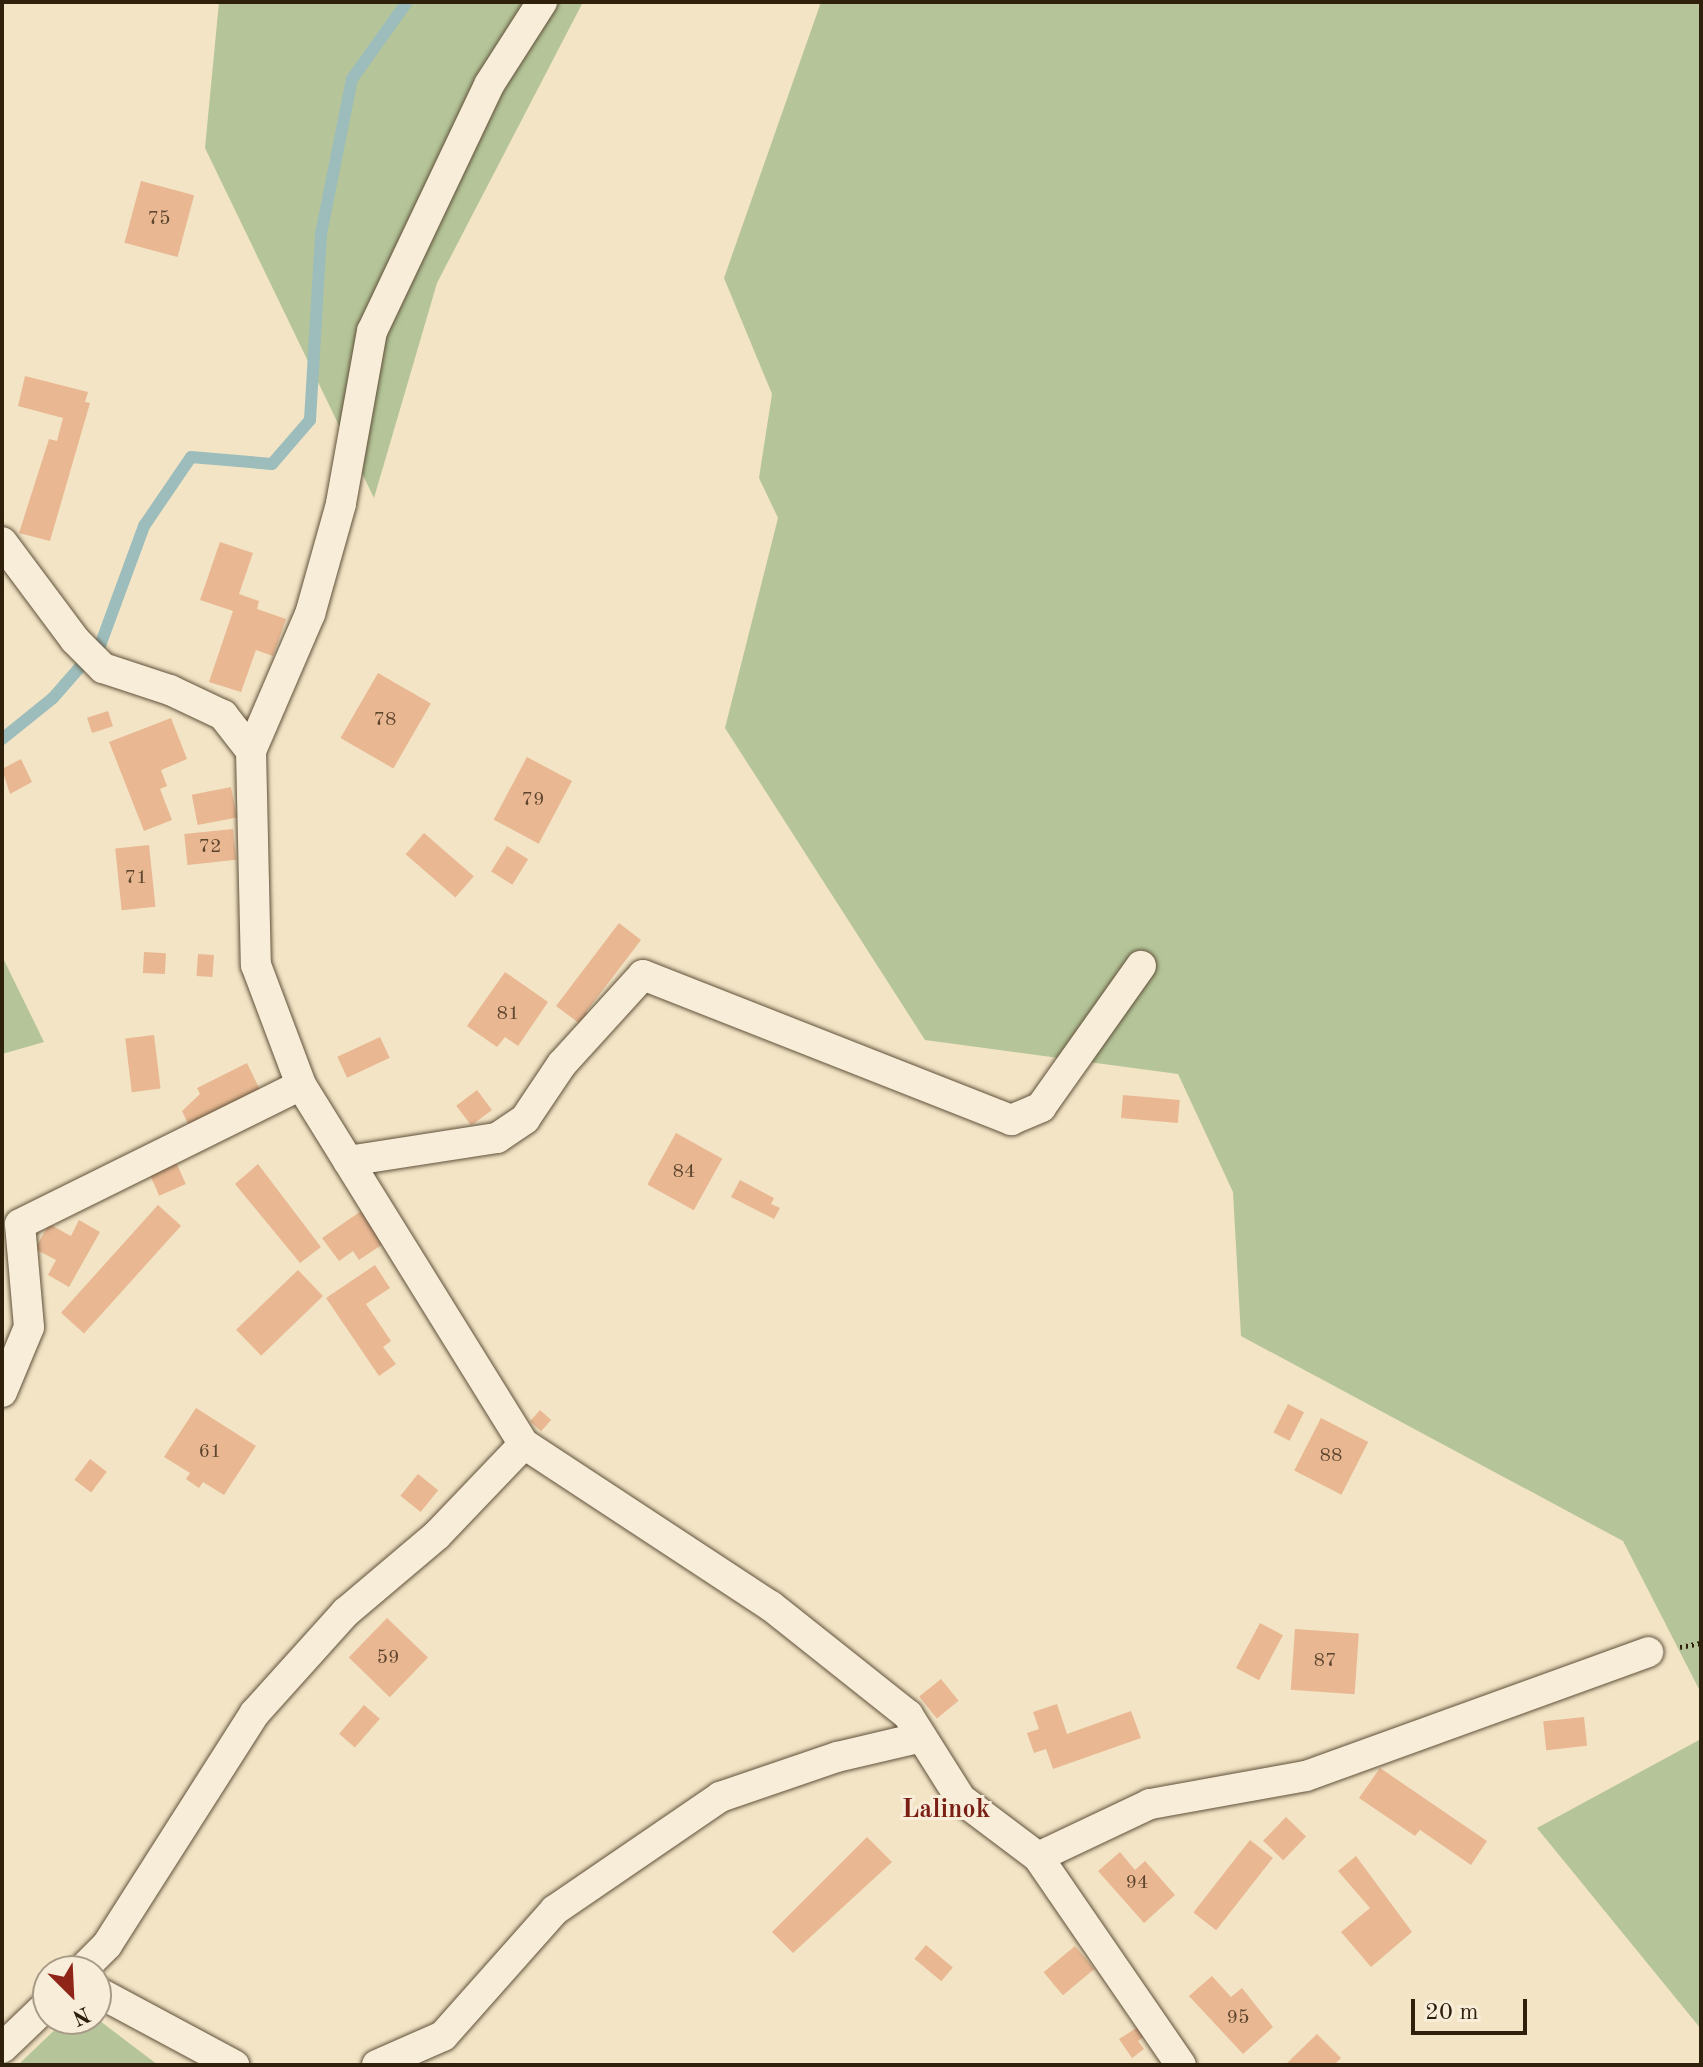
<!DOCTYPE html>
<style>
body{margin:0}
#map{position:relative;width:1703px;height:2067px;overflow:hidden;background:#f2e4c5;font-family:"Old Standard TT",serif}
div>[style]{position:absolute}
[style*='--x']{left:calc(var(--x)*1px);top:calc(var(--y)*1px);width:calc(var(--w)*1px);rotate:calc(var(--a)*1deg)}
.green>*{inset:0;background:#b5c599}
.stream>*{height:12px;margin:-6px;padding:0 6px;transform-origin:6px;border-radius:6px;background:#9dbdbc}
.building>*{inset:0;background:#e9b893;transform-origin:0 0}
.path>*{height:5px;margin-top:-2.5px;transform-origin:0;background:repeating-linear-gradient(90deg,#2f200c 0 2px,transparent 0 6px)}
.roads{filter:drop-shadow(0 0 2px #60513a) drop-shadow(0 0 2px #60513a)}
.minor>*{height:30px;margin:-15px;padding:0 15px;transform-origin:15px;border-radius:15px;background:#f7edd9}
span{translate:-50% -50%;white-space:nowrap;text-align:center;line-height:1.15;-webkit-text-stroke:6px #f7edd9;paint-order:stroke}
.number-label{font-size:20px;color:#5e462e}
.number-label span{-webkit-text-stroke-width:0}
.neighbourhood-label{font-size:26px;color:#7a1f14;font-weight:700}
.frame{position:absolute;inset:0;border:4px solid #2f200c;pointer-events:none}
.north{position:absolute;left:32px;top:1955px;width:80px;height:80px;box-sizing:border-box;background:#f7edd9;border:2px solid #a79b87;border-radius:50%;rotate:156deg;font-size:22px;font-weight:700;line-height:32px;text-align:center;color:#2f200c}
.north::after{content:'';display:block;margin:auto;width:28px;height:36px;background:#8f2418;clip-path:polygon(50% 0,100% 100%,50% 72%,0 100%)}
.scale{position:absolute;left:1411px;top:1999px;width:116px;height:36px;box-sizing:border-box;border:4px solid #2f200c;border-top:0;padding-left:10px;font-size:24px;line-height:28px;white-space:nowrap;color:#2f200c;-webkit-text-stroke:6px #f7edd9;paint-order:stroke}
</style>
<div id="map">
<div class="green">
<div style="clip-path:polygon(219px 2px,583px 2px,437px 283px,374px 498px,205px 148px)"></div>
<div style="clip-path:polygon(821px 2px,1701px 2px,1701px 1693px,1623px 1541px,1241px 1336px,1233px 1192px,1178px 1074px,925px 1040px,725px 728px,778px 518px,759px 478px,772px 394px,724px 278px)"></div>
<div style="clip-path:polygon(2px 956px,44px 1042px,2px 1054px)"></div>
<div style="clip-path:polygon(1701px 1739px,1701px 2029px,1537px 1828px)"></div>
<div style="clip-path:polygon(96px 2018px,158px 2065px,18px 2065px,66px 2019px)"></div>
</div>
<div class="stream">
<div style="--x:2;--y:739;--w:65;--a:-38.8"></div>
<div style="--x:53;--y:698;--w:73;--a:-48.9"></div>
<div style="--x:101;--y:643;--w:125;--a:-69.8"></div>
<div style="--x:144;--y:526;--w:83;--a:-55.7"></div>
<div style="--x:191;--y:457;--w:81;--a:4.9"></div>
<div style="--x:272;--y:464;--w:58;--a:-49.2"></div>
<div style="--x:310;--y:420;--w:186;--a:-86.6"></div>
<div style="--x:321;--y:234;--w:158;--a:-78.7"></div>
<div style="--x:352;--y:79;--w:95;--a:-54.5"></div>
</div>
<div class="building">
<div style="left:141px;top:181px;width:55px;height:64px;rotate:15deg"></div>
<div style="clip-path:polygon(25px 376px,88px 392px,85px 402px,90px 403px,50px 541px,19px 533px,49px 439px,57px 441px,63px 418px,18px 406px)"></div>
<div style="clip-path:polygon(220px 542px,253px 553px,239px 594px,259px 601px,257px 609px,286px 619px,273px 656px,256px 650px,241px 692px,209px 682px,233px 611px,200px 600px)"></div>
<div style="left:378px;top:673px;width:61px;height:75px;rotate:30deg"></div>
<div style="left:108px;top:711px;width:16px;height:22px;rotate:72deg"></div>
<div style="clip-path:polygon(171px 718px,187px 759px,161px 770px,167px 786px,160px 789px,172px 820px,144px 831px,109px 742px)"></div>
<div style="left:527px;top:757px;width:51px;height:71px;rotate:28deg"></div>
<div style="clip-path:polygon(21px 759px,32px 782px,10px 794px,2px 769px)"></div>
<div style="left:231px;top:787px;width:31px;height:40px;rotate:79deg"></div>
<div style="left:233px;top:829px;width:31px;height:49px;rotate:84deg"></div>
<div style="left:424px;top:833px;width:66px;height:28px;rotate:41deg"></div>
<div style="left:149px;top:845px;width:62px;height:34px;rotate:84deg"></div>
<div style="left:507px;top:846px;width:25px;height:30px;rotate:32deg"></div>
<div style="clip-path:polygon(619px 923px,641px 940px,586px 1012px,591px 1016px,583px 1026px,556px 1006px)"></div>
<div style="left:144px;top:952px;width:22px;height:21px;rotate:3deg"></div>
<div style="left:198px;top:954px;width:16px;height:22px;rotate:4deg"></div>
<div style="clip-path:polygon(505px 972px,548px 1002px,518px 1046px,505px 1037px,497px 1047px,467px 1026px)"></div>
<div style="left:154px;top:1035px;width:54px;height:29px;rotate:83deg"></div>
<div style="left:380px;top:1037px;width:23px;height:47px;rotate:65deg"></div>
<div style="clip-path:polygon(247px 1063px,261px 1092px,190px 1128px,182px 1111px,200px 1094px,197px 1088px)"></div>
<div style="left:477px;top:1090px;width:25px;height:26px;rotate:53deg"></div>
<div style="left:1123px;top:1095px;width:57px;height:23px;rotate:5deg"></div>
<div style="left:676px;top:1133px;width:53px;height:59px;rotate:29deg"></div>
<div style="left:176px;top:1162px;width:24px;height:29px;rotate:66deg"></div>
<div style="clip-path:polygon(258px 1164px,321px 1247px,300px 1263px,235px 1184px)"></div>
<div style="clip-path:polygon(740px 1180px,774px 1198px,771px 1204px,780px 1208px,774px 1219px,731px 1197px)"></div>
<div style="left:158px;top:1205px;width:31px;height:145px;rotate:42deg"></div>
<div style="clip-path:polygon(361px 1211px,383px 1244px,359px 1260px,353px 1251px,339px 1261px,322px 1238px)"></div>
<div style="clip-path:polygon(79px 1220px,100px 1232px,69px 1287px,48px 1275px,56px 1260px,35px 1249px,49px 1224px,71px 1236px)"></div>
<div style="clip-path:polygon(375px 1265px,390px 1288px,366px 1304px,391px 1341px,383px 1347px,396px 1364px,379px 1376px,326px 1298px)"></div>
<div style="left:298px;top:1270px;width:36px;height:86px;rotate:46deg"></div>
<div style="left:1288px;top:1404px;width:18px;height:32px;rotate:27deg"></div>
<div style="clip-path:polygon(196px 1408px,256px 1446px,224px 1495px,203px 1482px,199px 1488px,186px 1479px,190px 1473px,164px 1457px)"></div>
<div style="left:540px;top:1410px;width:15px;height:15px;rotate:42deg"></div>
<div style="left:1321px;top:1418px;width:53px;height:59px;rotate:27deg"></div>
<div style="left:90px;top:1459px;width:21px;height:26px;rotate:37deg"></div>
<div style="left:418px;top:1474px;width:26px;height:28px;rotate:39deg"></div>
<div style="left:387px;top:1618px;width:57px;height:55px;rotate:44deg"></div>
<div style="left:1260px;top:1623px;width:26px;height:51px;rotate:28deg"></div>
<div style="left:1295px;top:1629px;width:64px;height:61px;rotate:4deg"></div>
<div style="left:941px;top:1679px;width:28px;height:28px;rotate:51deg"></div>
<div style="clip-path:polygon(1057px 1704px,1067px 1734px,1131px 1711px,1141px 1738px,1053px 1769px,1046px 1749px,1034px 1753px,1027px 1733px,1039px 1729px,1033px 1712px)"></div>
<div style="left:364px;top:1705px;width:21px;height:38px;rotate:41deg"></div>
<div style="left:1584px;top:1717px;width:29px;height:41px;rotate:84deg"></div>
<div style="clip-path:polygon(1380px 1768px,1487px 1841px,1471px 1865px,1420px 1830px,1415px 1836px,1359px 1798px)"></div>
<div style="left:1286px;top:1817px;width:28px;height:33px;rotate:44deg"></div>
<div style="clip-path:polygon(867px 1837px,892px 1862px,793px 1953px,772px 1932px)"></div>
<div style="left:1250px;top:1840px;width:29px;height:92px;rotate:38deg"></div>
<div style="clip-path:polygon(1120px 1852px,1135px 1870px,1145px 1861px,1175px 1895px,1144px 1923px,1098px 1871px)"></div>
<div style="clip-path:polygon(1356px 1856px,1412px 1932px,1371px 1967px,1341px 1932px,1370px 1908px,1338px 1871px)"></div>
<div style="left:926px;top:1945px;width:35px;height:18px;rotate:40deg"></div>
<div style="left:1075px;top:1946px;width:30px;height:41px;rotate:50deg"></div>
<div style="clip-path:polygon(1212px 1976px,1231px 1997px,1242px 1988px,1273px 2027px,1243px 2054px,1189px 1996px)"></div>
<div style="clip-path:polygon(1138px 2027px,1145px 2036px,1138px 2041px,1144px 2049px,1132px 2058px,1119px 2039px)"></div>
<div style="clip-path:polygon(1317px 2034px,1341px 2058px,1334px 2065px,1285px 2065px)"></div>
</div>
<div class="path">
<div style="--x:1680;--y:1647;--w:21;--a:-11"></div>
</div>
<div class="roads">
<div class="minor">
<div style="--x:542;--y:2;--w:98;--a:122.6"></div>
<div style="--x:489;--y:85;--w:272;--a:115.4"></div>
<div style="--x:372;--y:331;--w:176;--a:100.2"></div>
<div style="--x:341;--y:504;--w:114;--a:105.7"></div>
<div style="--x:310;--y:614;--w:149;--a:113.3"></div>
<div style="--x:251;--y:751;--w:214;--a:88.7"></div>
<div style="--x:256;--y:965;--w:128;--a:69.4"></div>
<div style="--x:301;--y:1085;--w:423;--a:58.2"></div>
<div style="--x:524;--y:1444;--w:295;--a:33.3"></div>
<div style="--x:771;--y:1606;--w:175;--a:38.5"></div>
<div style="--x:908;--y:1715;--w:99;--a:57.8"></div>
<div style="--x:961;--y:1799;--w:96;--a:37"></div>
<div style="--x:1038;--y:1857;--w:252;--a:55.5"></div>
<div style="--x:2;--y:542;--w:122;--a:53.3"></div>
<div style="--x:75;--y:640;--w:40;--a:45"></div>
<div style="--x:103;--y:668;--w:71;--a:18.2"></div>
<div style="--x:170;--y:690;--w:59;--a:25.3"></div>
<div style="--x:223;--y:715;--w:46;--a:52.1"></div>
<div style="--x:348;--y:1161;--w:151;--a:-8.8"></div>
<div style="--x:497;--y:1138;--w:34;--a:-34"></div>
<div style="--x:525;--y:1119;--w:66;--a:-56.1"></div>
<div style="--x:562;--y:1064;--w:120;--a:-47.7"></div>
<div style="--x:643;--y:975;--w:396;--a:21.5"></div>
<div style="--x:1011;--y:1120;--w:33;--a:-23"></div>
<div style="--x:1041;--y:1107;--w:173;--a:-54.7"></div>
<div style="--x:2;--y:1392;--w:70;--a:-67.4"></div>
<div style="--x:29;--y:1327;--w:103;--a:-95"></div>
<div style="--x:20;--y:1224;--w:313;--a:-26.3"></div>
<div style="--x:1038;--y:1857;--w:124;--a:-25.3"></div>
<div style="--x:1150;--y:1804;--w:158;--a:-10.2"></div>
<div style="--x:1306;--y:1776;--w:364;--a:-19.9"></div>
<div style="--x:81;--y:1971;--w:37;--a:-45"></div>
<div style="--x:107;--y:1945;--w:275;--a:-57.5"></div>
<div style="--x:255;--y:1713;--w:136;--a:-48"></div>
<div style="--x:346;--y:1612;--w:119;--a:-40.2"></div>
<div style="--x:437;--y:1535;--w:126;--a:-46.3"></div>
<div style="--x:96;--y:1991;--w:157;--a:28.2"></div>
<div style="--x:2;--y:2048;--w:64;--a:-43.7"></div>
<div style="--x:377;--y:2065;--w:72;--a:-23.7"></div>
<div style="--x:443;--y:2036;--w:169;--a:-48.4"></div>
<div style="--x:555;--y:1910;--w:200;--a:-34.4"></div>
<div style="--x:720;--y:1797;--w:124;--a:-18.9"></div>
<div style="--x:837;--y:1757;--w:87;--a:-13.2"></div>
</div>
</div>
<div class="number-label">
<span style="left:159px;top:219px">75</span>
<span style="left:385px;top:720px">78</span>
<span style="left:533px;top:800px">79</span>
<span style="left:210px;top:847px">72</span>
<span style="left:136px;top:878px">71</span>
<span style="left:508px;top:1014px">81</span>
<span style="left:684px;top:1172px">84</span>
<span style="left:210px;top:1452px">61</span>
<span style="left:1331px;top:1456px">88</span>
<span style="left:388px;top:1658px">59</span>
<span style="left:1325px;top:1661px">87</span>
<span style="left:1137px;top:1883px">94</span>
<span style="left:1238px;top:2018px">95</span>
</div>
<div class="neighbourhood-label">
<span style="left:946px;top:1811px">Lalinok</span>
</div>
<div class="frame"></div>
<div class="north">N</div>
<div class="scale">20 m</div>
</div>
